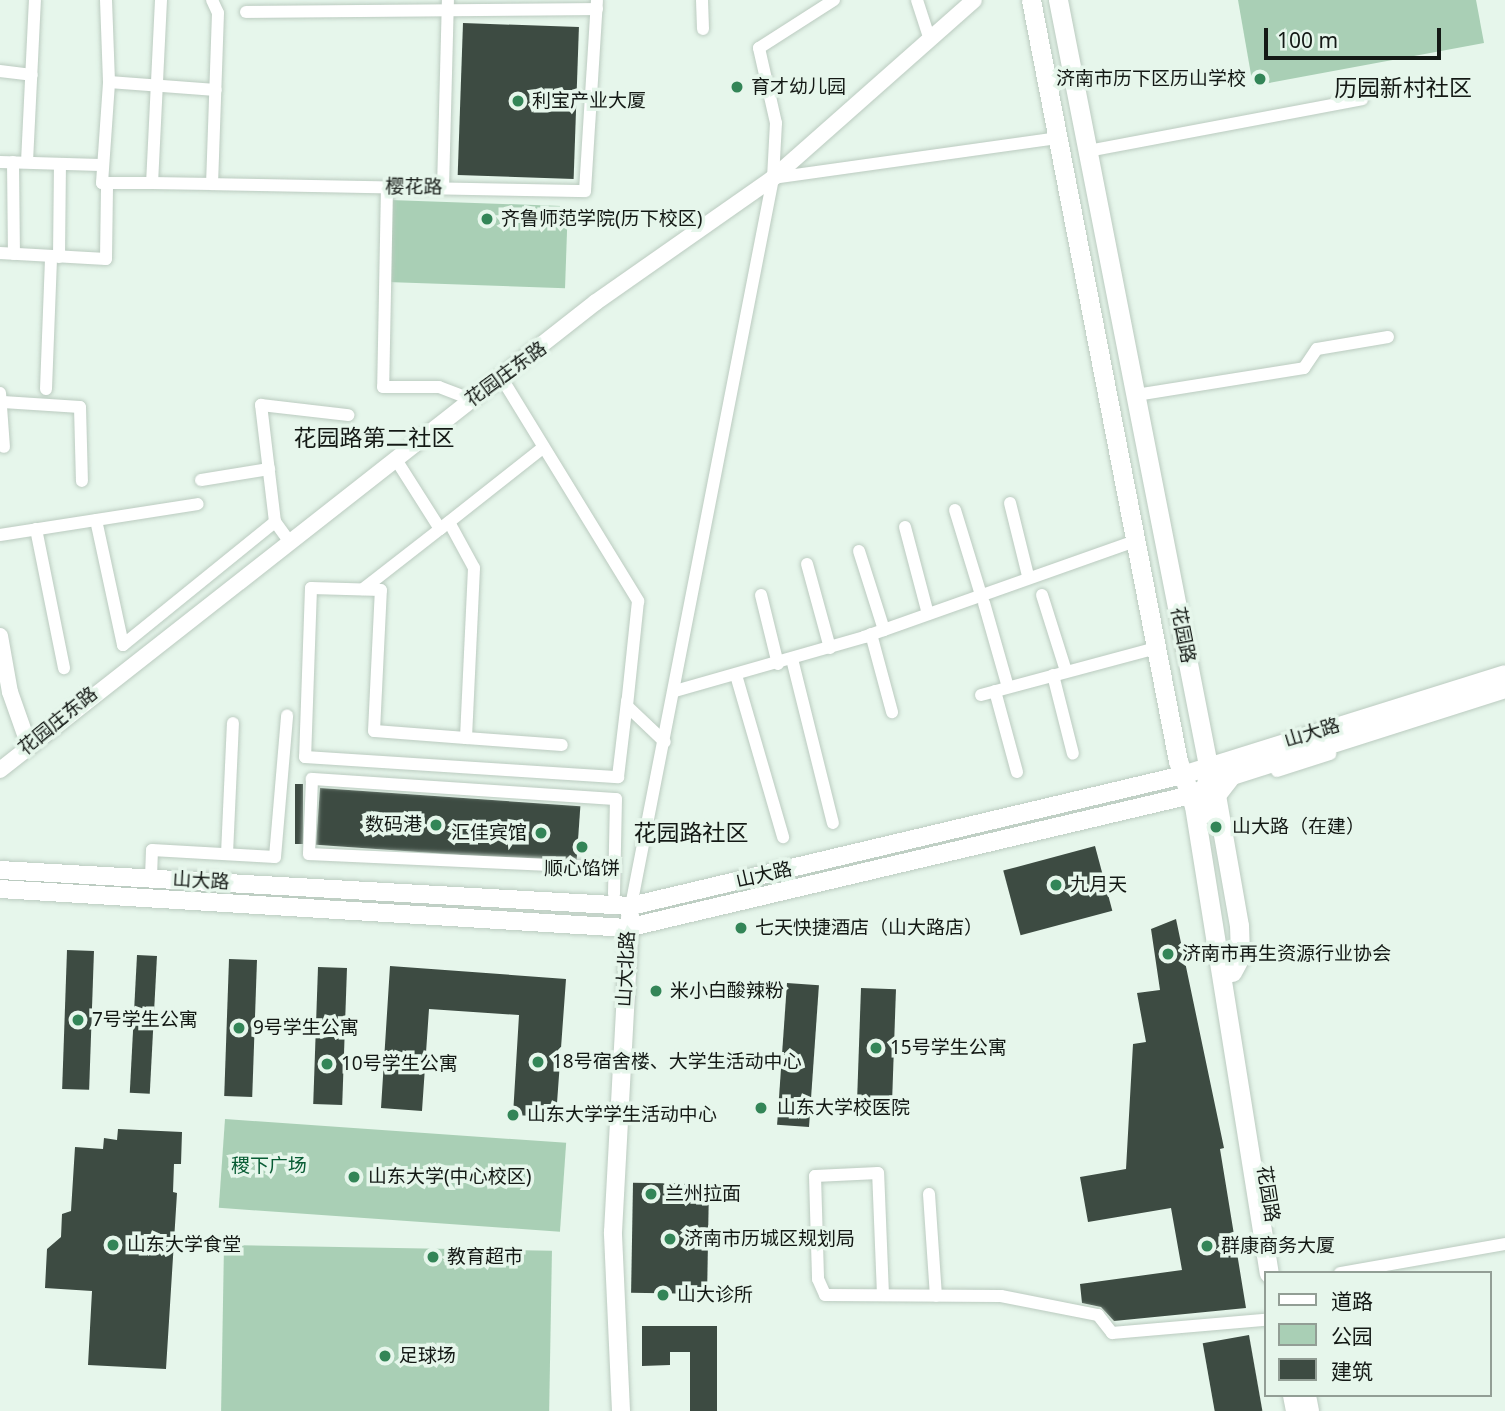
<!DOCTYPE html>
<meta charset="utf-8">
<style>
body{margin:0}
#map{position:relative;width:1505px;height:1411px;overflow:hidden;background:#e6f6eb;font-family:"Noto Sans","Noto Sans SC",sans-serif}
div>[style]{position:absolute}
[style*='--x']{left:calc(var(--x)*1px);top:calc(var(--y)*1px);width:calc(var(--w)*1px);rotate:calc(var(--a)*1deg)}
.green>*{inset:0;background:#a9cfb5;transform-origin:0 0}
.building>*{inset:0;background:#3d4b42;transform-origin:0 0}
.roads{filter:drop-shadow(0 0 2px #bbcbc0) drop-shadow(0 0 2px #bbcbc0)}
.minor>*{height:12px;margin:-6px;padding:0 6px;transform-origin:6px;border-radius:6px;background:#fff}
.tertiary>*{height:16px;margin:-8px;padding:0 8px;transform-origin:8px;border-radius:8px;background:#fff}
.secondary>*{height:18px;margin:-9px;padding:0 9px;transform-origin:9px;border-radius:9px;background:#fff}
.primary>*{height:19px;margin:-9.5px;padding:0 9.5px;transform-origin:9.5px;border-radius:9.5px;background:#fff}
.dots>*{width:19px;height:19px;translate:-50% -50%;box-sizing:border-box;border:4px solid #e6f6eb;border-radius:50%}
span{translate:-50% -50%;white-space:nowrap;text-align:center;line-height:1.15;-webkit-text-stroke:7px #e6f6eb;paint-order:stroke}
.poi-label{font-size:19px;color:#141915}
.right{translate:-100% -50%;text-align:right}
.left{translate:0 -50%;text-align:left}
.street-label{font-size:19px;color:#141915}
.park-label{font-size:19px;color:#085c34}
.quarter-label{font-size:23px;color:#141915}
.legend{position:absolute;left:1264px;top:1271px;width:228px;height:126px;box-sizing:border-box;background:#e6f6eb;border:2px solid #929e95;margin:0;padding:9px 12px;list-style:none;font-size:21px;color:#141915}
.legend li{display:flex;align-items:center;gap:14px;height:35px}
.legend b{width:35px;border:2px solid #929e95}
.scale{position:absolute;left:1264px;top:28px;width:177px;height:32px;box-sizing:border-box;border:4px solid #141915;border-top:0;padding-left:9px;font-size:21px;line-height:24px;white-space:nowrap;color:#141915;-webkit-text-stroke:5px #e6f6eb;paint-order:stroke}
</style>
<div id="map">
<div class="green">
<div style="clip-path:polygon(1238px 0,1476px 0,1484px 43px,1253px 86px)"></div>
<div style="left:390px;top:200px;width:178px;height:82px;rotate:2deg"></div>
<div style="left:225px;top:1119px;width:342px;height:89px;rotate:4deg"></div>
<div style="left:224px;top:1245px;width:328px;height:166px;rotate:1deg"></div>
</div>
<div class="building">
<div style="left:463px;top:23px;width:116px;height:152px;rotate:2deg"></div>
<div style="left:295px;top:784px;width:8px;height:60px"></div>
<div style="left:320px;top:788px;width:261px;height:57px;rotate:4deg"></div>
<div style="left:1095px;top:846px;width:67px;height:95px;rotate:75deg"></div>
<div style="clip-path:polygon(1176px 919px,1224px 1148px,1220px 1149px,1246px 1308px,1114px 1321px,1101px 1307px,1082px 1303px,1080px 1284px,1182px 1270px,1171px 1208px,1088px 1222px,1080px 1177px,1126px 1169px,1133px 1044px,1146px 1042px,1137px 993px,1160px 990px,1151px 929px)"></div>
<div style="left:67px;top:950px;width:27px;height:139px;rotate:2deg"></div>
<div style="left:137px;top:955px;width:20px;height:138px;rotate:3deg"></div>
<div style="left:229px;top:959px;width:28px;height:137px;rotate:2deg"></div>
<div style="clip-path:polygon(390px 966px,566px 979px,556px 1117px,513px 1115px,519px 1015px,429px 1009px,422px 1111px,381px 1108px)"></div>
<div style="left:318px;top:967px;width:29px;height:137px;rotate:2deg"></div>
<div style="left:787px;top:983px;width:32px;height:142px;rotate:4deg"></div>
<div style="left:861px;top:988px;width:35px;height:119px;rotate:2deg"></div>
<div style="clip-path:polygon(118px 1129px,182px 1132px,181px 1164px,174px 1164px,173px 1192px,177px 1193px,166px 1369px,88px 1365px,92px 1291px,45px 1288px,47px 1249px,61px 1237px,62px 1214px,71px 1211px,75px 1147px,103px 1149px,104px 1138px,117px 1140px)"></div>
<div style="left:709px;top:1184px;width:110px;height:76px;rotate:91deg"></div>
<div style="clip-path:polygon(642px 1326px,717px 1326px,717px 1411px,690px 1411px,690px 1352px,670px 1352px,670px 1365px,642px 1366px)"></div>
<div style="left:1249px;top:1335px;width:77px;height:47px;rotate:80deg"></div>
</div>
<div class="roads">
<div class="minor">
<div style="--x:106;--y:0;--w:82;--a:87.9"></div>
<div style="--x:161;--y:0;--w:183;--a:92.8"></div>
<div style="--x:152;--y:183;--w:60;--a:1"></div>
<div style="--x:212;--y:0;--w:14;--a:65"></div>
<div style="--x:218;--y:13;--w:171;--a:92"></div>
<div style="--x:212;--y:184;--w:373;--a:1.1"></div>
<div style="--x:585;--y:191;--w:191;--a:-86.4"></div>
<div style="--x:702;--y:0;--w:29;--a:88"></div>
<div style="--x:917;--y:0;--w:39;--a:72"></div>
<div style="--x:246;--y:12;--w:351;--a:-0.5"></div>
<div style="--x:0;--y:71;--w:32;--a:7"></div>
<div style="--x:1088;--y:151;--w:279;--a:-10.7"></div>
<div style="--x:0;--y:162;--w:100;--a:1.7"></div>
<div style="--x:13;--y:162;--w:92;--a:89.4"></div>
<div style="--x:27;--y:162;--w:162;--a:-87.2"></div>
<div style="--x:773;--y:178;--w:288;--a:-8"></div>
<div style="--x:152;--y:183;--w:50;--a:180"></div>
<div style="--x:102;--y:183;--w:101;--a:-86"></div>
<div style="--x:109;--y:82;--w:107;--a:4.3"></div>
<div style="--x:387;--y:187;--w:200;--a:91.1"></div>
<div style="--x:383;--y:387;--w:56;--a:0"></div>
<div style="--x:439;--y:387;--w:34;--a:21"></div>
<div style="--x:443;--y:188;--w:188;--a:-88.5"></div>
<div style="--x:0;--y:253;--w:106;--a:3.2"></div>
<div style="--x:106;--y:259;--w:76;--a:-89.2"></div>
<div style="--x:59;--y:257;--w:93;--a:-89.4"></div>
<div style="--x:501;--y:377;--w:263;--a:58.5"></div>
<div style="--x:638;--y:601;--w:106;--a:96"></div>
<div style="--x:627;--y:706;--w:52;--a:43.5"></div>
<div style="--x:46;--y:389;--w:133;--a:-87.8"></div>
<div style="--x:0;--y:393;--w:54;--a:85.8"></div>
<div style="--x:1136;--y:395;--w:170;--a:-9.1"></div>
<div style="--x:1304;--y:368;--w:23;--a:-56"></div>
<div style="--x:1317;--y:349;--w:72;--a:-9.6"></div>
<div style="--x:3;--y:402;--w:77;--a:3.7"></div>
<div style="--x:80;--y:407;--w:74;--a:88.5"></div>
<div style="--x:395;--y:458;--w:84;--a:57.6"></div>
<div style="--x:440;--y:529;--w:132;--a:-38.3"></div>
<div style="--x:201;--y:480;--w:69;--a:-9.2"></div>
<div style="--x:1010;--y:503;--w:75;--a:76.1"></div>
<div style="--x:955;--y:510;--w:89;--a:73"></div>
<div style="--x:96;--y:520;--w:128;--a:77.8"></div>
<div style="--x:123;--y:645;--w:196;--a:-39"></div>
<div style="--x:449;--y:522;--w:52;--a:61.5"></div>
<div style="--x:474;--y:568;--w:170;--a:92.7"></div>
<div style="--x:466;--y:738;--w:92;--a:-175.6"></div>
<div style="--x:374;--y:731;--w:141;--a:-87.2"></div>
<div style="--x:381;--y:590;--w:70;--a:-178.4"></div>
<div style="--x:311;--y:588;--w:169;--a:92"></div>
<div style="--x:305;--y:757;--w:314;--a:3.7"></div>
<div style="--x:618;--y:777;--w:77;--a:-83.2"></div>
<div style="--x:905;--y:527;--w:90;--a:75.2"></div>
<div style="--x:36;--y:529;--w:142;--a:78.6"></div>
<div style="--x:0;--y:535;--w:200;--a:-8.9"></div>
<div style="--x:289;--y:541;--w:24;--a:-126"></div>
<div style="--x:275;--y:522;--w:118;--a:-96.8"></div>
<div style="--x:261;--y:405;--w:88;--a:6.6"></div>
<div style="--x:859;--y:551;--w:83;--a:72.4"></div>
<div style="--x:807;--y:564;--w:87;--a:74.7"></div>
<div style="--x:363;--y:589;--w:98;--a:-37.9"></div>
<div style="--x:761;--y:595;--w:71;--a:76.2"></div>
<div style="--x:1042;--y:595;--w:80;--a:72.5"></div>
<div style="--x:984;--y:603;--w:87;--a:74.1"></div>
<div style="--x:871;--y:634;--w:81;--a:74.9"></div>
<div style="--x:792;--y:659;--w:169;--a:76"></div>
<div style="--x:736;--y:675;--w:169;--a:73.8"></div>
<div style="--x:1053;--y:675;--w:81;--a:75.8"></div>
<div style="--x:675;--y:691;--w:197;--a:-15.9"></div>
<div style="--x:864;--y:637;--w:288;--a:-19.5"></div>
<div style="--x:995;--y:691;--w:84;--a:74.8"></div>
<div style="--x:981;--y:695;--w:181;--a:-15"></div>
<div style="--x:466;--y:738;--w:96;--a:4.2"></div>
<div style="--x:1277;--y:771;--w:56;--a:-17.8"></div>
<div style="--x:227;--y:854;--w:131;--a:-87.4"></div>
<div style="--x:151;--y:878;--w:28;--a:-88"></div>
<div style="--x:152;--y:850;--w:123;--a:3.3"></div>
<div style="--x:275;--y:857;--w:142;--a:-85.1"></div>
<div style="--x:614;--y:894;--w:95;--a:-88.8"></div>
<div style="--x:616;--y:799;--w:305;--a:-176.2"></div>
<div style="--x:312;--y:779;--w:75;--a:92.3"></div>
<div style="--x:309;--y:854;--w:306;--a:2.6"></div>
<div style="--x:631;--y:906;--w:742;--a:-78.96"></div>
<div style="--x:773;--y:178;--w:55;--a:-86.9"></div>
<div style="--x:776;--y:123;--w:77;--a:-102.8"></div>
<div style="--x:759;--y:48;--w:89;--a:-32.6"></div>
<div style="--x:929;--y:1194;--w:102;--a:86.1"></div>
<div style="--x:1340;--y:1273;--w:168;--a:-10"></div>
<div style="--x:883;--y:1295;--w:122;--a:-92.3"></div>
<div style="--x:878;--y:1173;--w:63;--a:177.3"></div>
<div style="--x:815;--y:1176;--w:103;--a:88.3"></div>
<div style="--x:818;--y:1279;--w:17;--a:66"></div>
<div style="--x:825;--y:1295;--w:176;--a:0.3"></div>
<div style="--x:1001;--y:1296;--w:99;--a:11.1"></div>
<div style="--x:1098;--y:1315;--w:23;--a:52"></div>
<div style="--x:1112;--y:1333;--w:154;--a:-4.9"></div>
</div>
<div class="tertiary">
<div style="--x:0;--y:636;--w:57;--a:79.9"></div>
<div style="--x:10;--y:692;--w:54;--a:70.6"></div>
<div style="--x:0;--y:770;--w:758;--a:-38.14"></div>
<div style="--x:596;--y:302;--w:216;--a:-35"></div>
<div style="--x:773;--y:178;--w:268;--a:-41.5"></div>
</div>
<div class="secondary">
<div style="--x:0;--y:870;--w:632;--a:3.27"></div>
<div style="--x:631;--y:906;--w:567;--a:-13.35"></div>
<div style="--x:1183;--y:775;--w:337;--a:-17.4"></div>
<div style="--x:0;--y:889;--w:628;--a:3.56"></div>
<div style="--x:627;--y:928;--w:579;--a:-13.27"></div>
<div style="--x:1191;--y:795;--w:33;--a:-27"></div>
<div style="--x:1220;--y:780;--w:299;--a:-17.7"></div>
<div style="--x:621;--y:1411;--w:179;--a:-92.6"></div>
<div style="--x:613;--y:1232;--w:316;--a:-86.9"></div>
</div>
<div class="primary">
<div style="--x:1031;--y:0;--w:775;--a:79.07"></div>
<div style="--x:1178;--y:761;--w:48;--a:70.4"></div>
<div style="--x:1194;--y:806;--w:473;--a:80.9"></div>
<div style="--x:1058;--y:0;--w:774;--a:78.91"></div>
<div style="--x:1207;--y:760;--w:53;--a:91.1"></div>
<div style="--x:1230;--y:777;--w:23;--a:128"></div>
<div style="--x:1216;--y:795;--w:132;--a:80"></div>
<div style="--x:1239;--y:925;--w:32;--a:88"></div>
<div style="--x:1240;--y:957;--w:17;--a:118"></div>
<div style="--x:1292;--y:1395;--w:16;--a:79"></div>
<div style="--x:1306;--y:1395;--w:16;--a:79"></div>
</div>
</div>
<div class="dots">
<div style="left:1260px;top:79px;background:#338557"></div>
<div style="left:737px;top:87px;background:#338557"></div>
<div style="left:518px;top:101px;background:#338557"></div>
<div style="left:487px;top:219px;background:#338557"></div>
<div style="left:436px;top:825px;background:#338557"></div>
<div style="left:1216px;top:827px;background:#338557"></div>
<div style="left:541px;top:833px;background:#338557"></div>
<div style="left:582px;top:847px;background:#338557"></div>
<div style="left:1056px;top:885px;background:#338557"></div>
<div style="left:741px;top:928px;background:#338557"></div>
<div style="left:1168px;top:954px;background:#338557"></div>
<div style="left:656px;top:991px;background:#338557"></div>
<div style="left:78px;top:1020px;background:#338557"></div>
<div style="left:239px;top:1028px;background:#338557"></div>
<div style="left:876px;top:1048px;background:#338557"></div>
<div style="left:538px;top:1062px;background:#338557"></div>
<div style="left:327px;top:1064px;background:#338557"></div>
<div style="left:761px;top:1108px;background:#338557"></div>
<div style="left:513px;top:1115px;background:#338557"></div>
<div style="left:354px;top:1177px;background:#338557"></div>
<div style="left:651px;top:1194px;background:#338557"></div>
<div style="left:670px;top:1239px;background:#338557"></div>
<div style="left:113px;top:1245px;background:#338557"></div>
<div style="left:1207px;top:1246px;background:#338557"></div>
<div style="left:433px;top:1257px;background:#338557"></div>
<div style="left:663px;top:1295px;background:#338557"></div>
<div style="left:385px;top:1356px;background:#338557"></div>
</div>
<div class="poi-label">
<span class="right" style="left:1246px;top:79px">济南市历下区历山学校</span>
<span class="left" style="left:751px;top:87px">育才幼儿园</span>
<span class="left" style="left:532px;top:101px">利宝产业大厦</span>
<span class="left" style="left:501px;top:219px">齐鲁师范学院(历下校区)</span>
<span class="right" style="left:422px;top:825px">数码港</span>
<span class="left" style="left:1232px;top:827px">山大路（在建）</span>
<span class="right" style="left:527px;top:833px">汇佳宾馆</span>
<span style="left:582px;top:869px">顺心馅饼</span>
<span class="left" style="left:1070px;top:885px">九月天</span>
<span class="left" style="left:755px;top:928px">七天快捷酒店（山大路店）</span>
<span class="left" style="left:1182px;top:954px">济南市再生资源行业协会</span>
<span class="left" style="left:670px;top:991px">米小白酸辣粉</span>
<span class="left" style="left:92px;top:1020px">7号学生公寓</span>
<span class="left" style="left:253px;top:1028px">9号学生公寓</span>
<span class="left" style="left:890px;top:1048px">15号学生公寓</span>
<span class="left" style="left:552px;top:1062px">18号宿舍楼、大学生活动中心</span>
<span class="left" style="left:341px;top:1064px">10号学生公寓</span>
<span class="left" style="left:777px;top:1108px">山东大学校医院</span>
<span class="left" style="left:527px;top:1115px">山东大学学生活动中心</span>
<span class="left" style="left:368px;top:1177px">山东大学(中心校区)</span>
<span class="left" style="left:665px;top:1194px">兰州拉面</span>
<span class="left" style="left:684px;top:1239px">济南市历城区规划局</span>
<span class="left" style="left:127px;top:1245px">山东大学食堂</span>
<span class="left" style="left:1221px;top:1246px">群康商务大厦</span>
<span class="left" style="left:447px;top:1257px">教育超市</span>
<span class="left" style="left:677px;top:1295px">山大诊所</span>
<span class="left" style="left:399px;top:1356px">足球场</span>
</div>
<div class="street-label">
<span style="left:414px;top:187px;rotate:1deg">樱花路</span>
<span style="left:506px;top:374px;rotate:-36deg">花园庄东路</span>
<span style="left:1183px;top:635px;rotate:79deg">花园路</span>
<span style="left:58px;top:721px;rotate:-39deg">花园庄东路</span>
<span style="left:1312px;top:733px;rotate:-17deg">山大路</span>
<span style="left:764px;top:875px;rotate:-13deg">山大路</span>
<span style="left:201px;top:881px;rotate:3deg">山大路</span>
<span style="left:626px;top:969px;rotate:-87deg">山大北路</span>
<span style="left:1268px;top:1194px;rotate:81deg">花园路</span>
</div>
<div class="park-label">
<span style="left:269px;top:1166px">稷下广场</span>
</div>
<div class="quarter-label">
<span style="left:1403px;top:87px">历园新村社区</span>
<span style="left:374px;top:437px">花园路第二社区</span>
<span style="left:691px;top:832px">花园路社区</span>
</div>
<ul class="legend">
<li><b style="height:9px;background:#fff"></b>道路</li>
<li><b style="height:19px;background:#a9cfb5"></b>公园</li>
<li><b style="height:19px;background:#3d4b42"></b>建筑</li>
</ul>
<div class="scale">100 m</div>
</div>
